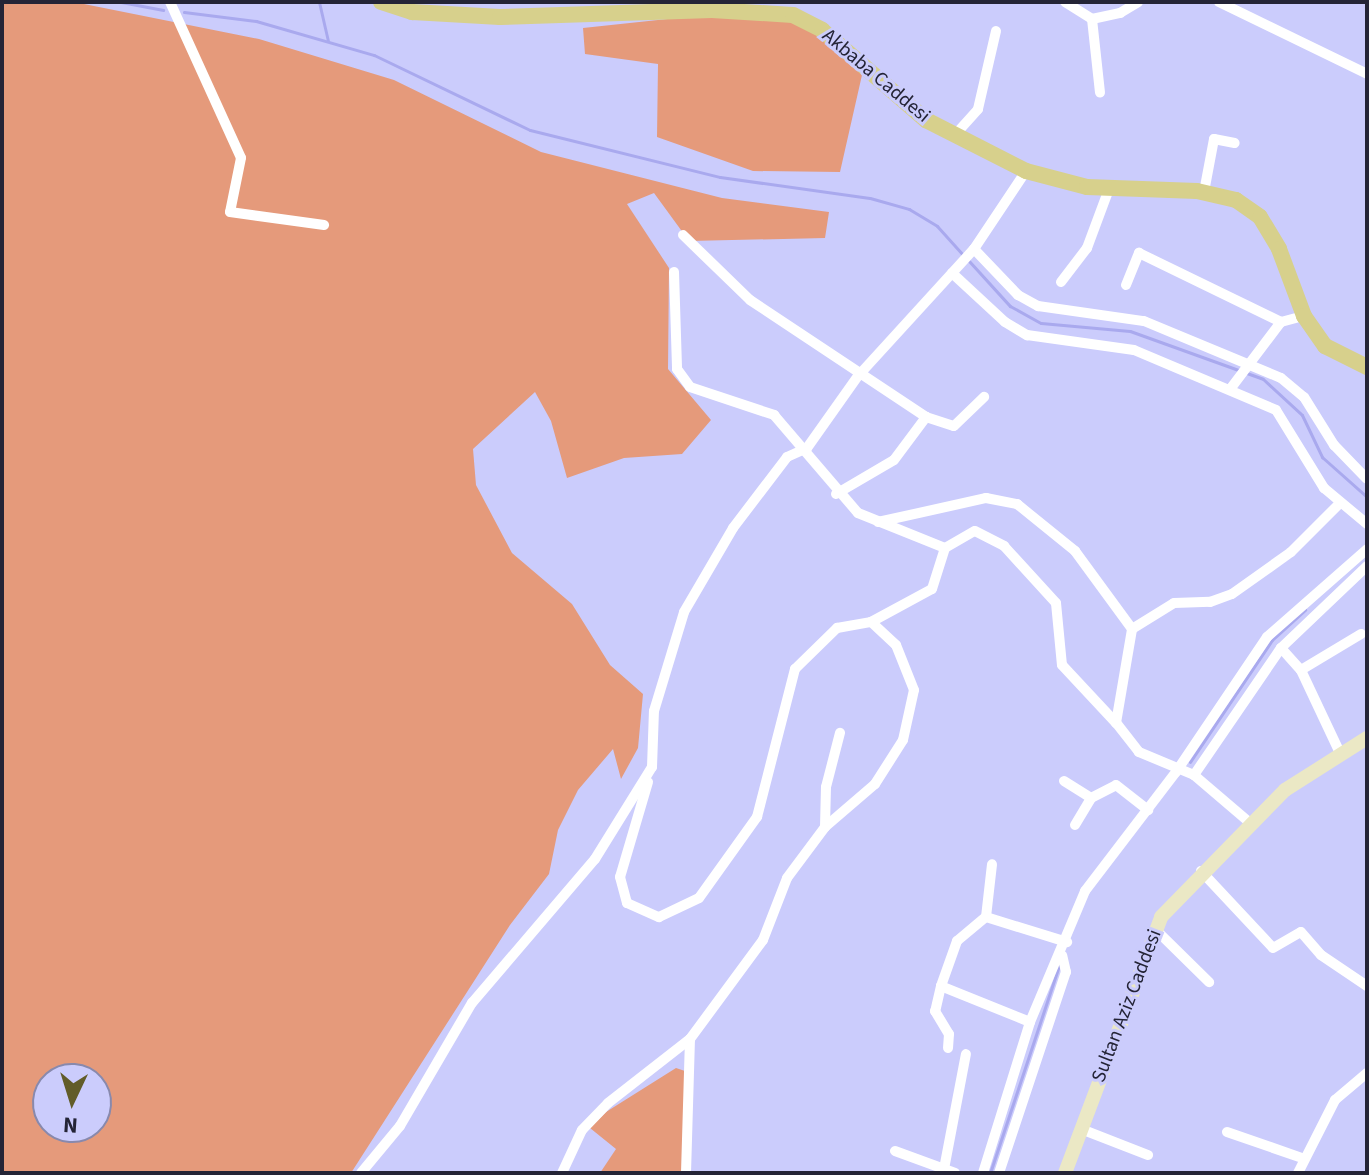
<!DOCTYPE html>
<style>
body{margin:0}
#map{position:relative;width:1369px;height:1175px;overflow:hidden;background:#cbccfc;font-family:"Source Sans 3",sans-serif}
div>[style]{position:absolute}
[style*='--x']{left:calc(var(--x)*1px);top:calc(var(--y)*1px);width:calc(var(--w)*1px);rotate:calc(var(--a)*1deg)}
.green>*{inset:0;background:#e59a7b}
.stream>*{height:3px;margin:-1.5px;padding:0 1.5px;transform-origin:1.5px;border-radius:1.5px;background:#a9a9ee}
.street>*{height:10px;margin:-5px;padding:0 5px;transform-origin:5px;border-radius:5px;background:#fff}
.secondary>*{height:14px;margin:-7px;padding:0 7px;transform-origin:7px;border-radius:7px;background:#ebe8c5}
.primary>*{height:16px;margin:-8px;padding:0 8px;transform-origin:8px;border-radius:8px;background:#d7d08c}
span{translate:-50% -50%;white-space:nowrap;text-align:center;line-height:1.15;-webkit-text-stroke:6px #cbccfc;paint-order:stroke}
.street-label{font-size:20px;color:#242436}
.frame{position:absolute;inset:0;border:4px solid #242436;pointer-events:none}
.north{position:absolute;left:32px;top:1063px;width:80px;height:80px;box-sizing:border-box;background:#cbccfc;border:2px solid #8889ad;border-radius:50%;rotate:184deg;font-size:22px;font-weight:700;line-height:32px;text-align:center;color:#242436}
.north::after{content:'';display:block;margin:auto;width:28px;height:36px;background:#625c29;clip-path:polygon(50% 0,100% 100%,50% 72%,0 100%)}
</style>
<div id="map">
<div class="green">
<div style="clip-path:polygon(evenodd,2px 2px,74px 2px,259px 39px,394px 80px,541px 152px,722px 198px,829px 212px,825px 238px,689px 241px,654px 193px,627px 204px,669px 268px,668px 369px,711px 420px,682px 454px,624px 458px,567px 478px,551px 421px,535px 392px,473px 449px,476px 485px,512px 553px,572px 604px,610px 665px,643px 694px,638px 748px,621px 779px,613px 749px,578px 790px,558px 830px,549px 874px,510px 925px,351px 1173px,2px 1173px,2px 2px,48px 1079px,96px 1079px,96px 1127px,48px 1127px,48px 1079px)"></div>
<div style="clip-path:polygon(777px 16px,814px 31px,862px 75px,840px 172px,753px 171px,657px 137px,658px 64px,585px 54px,583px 28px,686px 17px)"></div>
<div style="clip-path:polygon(676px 1068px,688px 1072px,686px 1173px,600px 1173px,616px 1149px,590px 1128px,606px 1112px)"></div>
</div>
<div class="stream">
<div style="--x:121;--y:2;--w:43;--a:10.8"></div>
<div style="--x:319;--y:2;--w:40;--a:77"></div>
<div style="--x:184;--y:12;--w:73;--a:7.1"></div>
<div style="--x:256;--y:21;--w:123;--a:16.1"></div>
<div style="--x:374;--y:55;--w:173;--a:25.7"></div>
<div style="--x:530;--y:130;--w:196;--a:13.9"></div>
<div style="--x:720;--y:177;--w:151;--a:8"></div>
<div style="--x:870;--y:198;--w:41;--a:15.8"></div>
<div style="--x:909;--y:209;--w:33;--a:31"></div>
<div style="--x:937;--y:226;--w:39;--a:48"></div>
<div style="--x:969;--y:261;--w:61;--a:47.7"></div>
<div style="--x:1010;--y:306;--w:35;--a:29"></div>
<div style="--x:1041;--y:323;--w:89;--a:5.1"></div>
<div style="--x:1130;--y:331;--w:141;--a:19.8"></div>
<div style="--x:1263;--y:379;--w:53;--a:42.7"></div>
<div style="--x:1302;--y:415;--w:47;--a:64.5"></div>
<div style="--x:1322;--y:457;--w:60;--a:41.6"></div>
<div style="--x:1190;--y:762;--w:147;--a:-56.1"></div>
<div style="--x:1272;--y:640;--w:45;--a:-42.3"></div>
<div style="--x:990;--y:1173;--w:218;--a:-71.6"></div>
</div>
<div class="street">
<div style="--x:170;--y:2;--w:171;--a:65.5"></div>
<div style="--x:241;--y:158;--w:55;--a:101.5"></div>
<div style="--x:230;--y:212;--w:95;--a:7.9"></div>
<div style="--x:1065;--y:2;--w:32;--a:32"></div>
<div style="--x:1092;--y:19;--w:29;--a:-12"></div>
<div style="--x:1120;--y:13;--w:21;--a:-31"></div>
<div style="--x:1219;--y:2;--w:165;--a:25.9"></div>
<div style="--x:1092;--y:19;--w:74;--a:83.8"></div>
<div style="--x:954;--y:136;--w:36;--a:-48"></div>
<div style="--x:978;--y:109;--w:80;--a:-77"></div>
<div style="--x:1204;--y:192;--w:54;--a:-79.3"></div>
<div style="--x:1214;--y:139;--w:21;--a:11"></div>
<div style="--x:683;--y:235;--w:93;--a:44.1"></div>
<div style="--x:750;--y:300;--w:211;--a:33.6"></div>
<div style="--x:926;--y:417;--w:29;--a:18"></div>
<div style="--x:954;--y:426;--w:42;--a:-44"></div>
<div style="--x:974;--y:249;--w:64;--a:46.3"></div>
<div style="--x:1018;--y:295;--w:23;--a:29"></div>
<div style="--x:1038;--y:306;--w:107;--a:8.1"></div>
<div style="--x:1144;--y:321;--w:148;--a:22.6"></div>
<div style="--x:1281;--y:378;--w:30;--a:40"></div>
<div style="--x:1304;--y:397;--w:57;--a:58"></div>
<div style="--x:1334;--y:445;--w:47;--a:45.9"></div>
<div style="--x:674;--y:272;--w:97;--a:88.2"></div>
<div style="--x:677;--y:369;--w:22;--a:54"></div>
<div style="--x:690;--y:387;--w:89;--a:18.4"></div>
<div style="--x:774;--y:415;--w:129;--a:49.4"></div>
<div style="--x:858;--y:513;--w:94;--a:21.9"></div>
<div style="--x:952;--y:273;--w:72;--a:42.8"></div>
<div style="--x:1005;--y:322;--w:26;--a:31"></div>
<div style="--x:1027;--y:335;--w:108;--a:8"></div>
<div style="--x:1134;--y:350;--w:154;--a:22.9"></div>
<div style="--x:1276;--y:410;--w:92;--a:58.4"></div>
<div style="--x:1324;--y:488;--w:56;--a:39.9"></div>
<div style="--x:1061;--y:282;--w:43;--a:-52.6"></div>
<div style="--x:1087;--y:248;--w:63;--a:-69.6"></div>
<div style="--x:1126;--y:285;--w:35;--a:-68"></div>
<div style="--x:1139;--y:253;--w:158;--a:25.9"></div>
<div style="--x:1231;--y:388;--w:83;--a:-52.9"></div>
<div style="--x:1281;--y:322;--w:24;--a:-15"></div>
<div style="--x:836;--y:494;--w:67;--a:-30.4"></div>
<div style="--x:894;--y:460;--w:54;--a:-53.3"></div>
<div style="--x:878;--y:522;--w:111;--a:-12.5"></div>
<div style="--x:986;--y:498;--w:32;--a:11"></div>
<div style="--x:1017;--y:504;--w:75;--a:39"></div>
<div style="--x:1075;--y:551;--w:97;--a:53.8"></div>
<div style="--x:1281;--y:648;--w:30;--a:48"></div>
<div style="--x:1340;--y:753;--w:92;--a:-115.2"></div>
<div style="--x:1301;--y:670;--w:70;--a:-31"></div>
<div style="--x:1194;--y:775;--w:154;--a:-55.6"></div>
<div style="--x:1281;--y:648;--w:119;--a:-43.6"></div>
<div style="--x:1064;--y:781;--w:32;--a:32"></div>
<div style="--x:648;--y:782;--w:99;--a:106.4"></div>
<div style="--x:620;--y:877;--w:27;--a:75"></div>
<div style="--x:627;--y:903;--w:35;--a:24"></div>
<div style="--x:659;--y:917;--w:44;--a:-25.4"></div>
<div style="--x:699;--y:898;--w:100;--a:-54.4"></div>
<div style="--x:757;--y:817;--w:153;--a:-75.6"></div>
<div style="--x:795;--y:669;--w:59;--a:-44.3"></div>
<div style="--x:837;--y:628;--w:35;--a:-10"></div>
<div style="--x:871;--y:622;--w:69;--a:-28.4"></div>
<div style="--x:932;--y:589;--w:43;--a:-72.4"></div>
<div style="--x:945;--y:548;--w:34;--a:-30"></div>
<div style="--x:975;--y:531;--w:33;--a:27"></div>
<div style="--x:1004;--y:546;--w:77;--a:47.6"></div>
<div style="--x:1056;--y:603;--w:62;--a:84.5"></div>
<div style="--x:1062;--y:665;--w:79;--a:47"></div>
<div style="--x:1249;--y:822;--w:72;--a:-139.5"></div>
<div style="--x:1194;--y:775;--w:60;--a:-157.3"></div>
<div style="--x:1139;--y:752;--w:37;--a:-128"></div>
<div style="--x:1116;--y:723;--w:95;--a:-80.3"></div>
<div style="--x:1132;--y:629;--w:49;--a:-31.8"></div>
<div style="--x:1174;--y:603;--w:36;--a:-2"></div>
<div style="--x:1210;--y:602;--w:23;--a:-20"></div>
<div style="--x:1232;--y:594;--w:72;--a:-35.4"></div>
<div style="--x:1291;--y:552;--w:69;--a:-45"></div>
<div style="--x:1075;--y:825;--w:31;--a:-59"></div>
<div style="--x:1091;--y:798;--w:28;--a:-27"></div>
<div style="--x:1116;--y:785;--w:41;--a:38"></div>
<div style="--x:825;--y:827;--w:40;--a:-88.6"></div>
<div style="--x:826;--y:787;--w:56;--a:-75.5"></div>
<div style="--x:1201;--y:871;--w:105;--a:46.9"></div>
<div style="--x:1273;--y:948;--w:32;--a:-30"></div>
<div style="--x:1301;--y:932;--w:30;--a:49"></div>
<div style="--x:1321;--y:955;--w:55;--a:34"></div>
<div style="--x:986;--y:917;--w:53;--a:-83.5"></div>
<div style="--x:1155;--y:929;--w:76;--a:44.5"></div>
<div style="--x:941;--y:986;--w:26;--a:103"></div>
<div style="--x:935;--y:1011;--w:27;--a:59"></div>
<div style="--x:949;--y:1034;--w:14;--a:94"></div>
<div style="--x:1030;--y:1022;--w:96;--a:-158"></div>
<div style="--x:941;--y:986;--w:48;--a:-70.4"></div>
<div style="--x:957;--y:941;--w:38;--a:-40"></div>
<div style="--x:986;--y:917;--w:85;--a:17.2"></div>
<div style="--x:1081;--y:1129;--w:72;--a:21.2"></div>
<div style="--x:1227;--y:1132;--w:79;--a:19.1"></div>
<div style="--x:895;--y:1151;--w:64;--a:20.1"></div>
<div style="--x:944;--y:1169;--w:117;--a:-79.2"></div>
<div style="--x:361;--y:1173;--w:61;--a:-50.3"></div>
<div style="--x:400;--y:1126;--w:143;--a:-59.7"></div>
<div style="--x:472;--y:1003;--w:189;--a:-49.5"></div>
<div style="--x:595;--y:859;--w:108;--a:-58.2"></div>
<div style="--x:652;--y:767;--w:56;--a:-88"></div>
<div style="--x:654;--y:711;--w:103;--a:-73.1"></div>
<div style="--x:684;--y:612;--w:97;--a:-59.7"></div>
<div style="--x:733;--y:528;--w:89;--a:-52.7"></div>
<div style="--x:787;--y:457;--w:22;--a:-24"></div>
<div style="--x:807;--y:448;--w:88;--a:-54.7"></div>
<div style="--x:858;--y:376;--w:172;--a:-47.6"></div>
<div style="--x:974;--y:249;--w:94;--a:-56.3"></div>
<div style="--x:562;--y:1173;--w:47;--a:-65.1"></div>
<div style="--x:582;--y:1130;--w:37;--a:-46"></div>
<div style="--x:608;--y:1103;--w:104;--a:-38"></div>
<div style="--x:690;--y:1039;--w:123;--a:-53.6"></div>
<div style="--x:763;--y:940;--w:66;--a:-68.8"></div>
<div style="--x:787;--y:878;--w:64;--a:-53.3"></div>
<div style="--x:825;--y:827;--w:66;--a:-40.7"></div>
<div style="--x:875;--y:784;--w:52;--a:-57.5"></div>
<div style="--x:903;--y:740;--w:51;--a:-77.6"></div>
<div style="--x:914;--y:690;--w:48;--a:-111.8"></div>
<div style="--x:896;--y:645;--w:34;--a:-137"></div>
<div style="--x:686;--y:1173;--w:134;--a:-88.3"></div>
<div style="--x:983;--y:1173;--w:158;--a:-72.7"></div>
<div style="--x:1030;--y:1022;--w:142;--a:-67.2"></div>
<div style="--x:1085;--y:891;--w:150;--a:-52.6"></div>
<div style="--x:1176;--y:772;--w:163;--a:-56"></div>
<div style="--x:1267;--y:637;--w:133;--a:-41.3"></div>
<div style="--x:999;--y:1173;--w:212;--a:-71.6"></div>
<div style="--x:1066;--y:972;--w:17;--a:-103"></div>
<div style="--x:1298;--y:1173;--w:82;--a:-63.1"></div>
<div style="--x:1335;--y:1100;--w:42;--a:-40.2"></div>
</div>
<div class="secondary">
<div style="--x:1065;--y:1173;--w:273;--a:-69.4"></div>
<div style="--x:1161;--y:917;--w:177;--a:-45.7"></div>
<div style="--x:1285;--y:790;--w:97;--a:-32.4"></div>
</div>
<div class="primary">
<div style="--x:381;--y:2;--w:33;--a:18"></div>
<div style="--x:412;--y:12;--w:88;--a:3.3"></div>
<div style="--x:500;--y:17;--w:212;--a:-1.9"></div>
<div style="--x:712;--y:10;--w:81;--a:3.5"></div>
<div style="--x:793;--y:15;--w:33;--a:27"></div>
<div style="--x:822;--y:30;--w:138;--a:40.9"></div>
<div style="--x:926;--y:120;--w:112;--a:27"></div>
<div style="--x:1026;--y:171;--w:63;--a:14.7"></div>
<div style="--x:1087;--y:187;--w:110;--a:2.1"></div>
<div style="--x:1197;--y:191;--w:40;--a:13"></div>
<div style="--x:1236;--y:200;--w:29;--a:35"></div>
<div style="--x:1260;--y:217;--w:37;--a:59"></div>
<div style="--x:1279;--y:249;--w:72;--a:69.5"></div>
<div style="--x:1304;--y:316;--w:37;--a:55"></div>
<div style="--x:1325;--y:346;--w:47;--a:26.6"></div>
</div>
<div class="street-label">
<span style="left:876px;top:76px;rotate:40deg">Akbaba Caddesi</span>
<span style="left:1127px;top:1006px;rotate:-69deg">Sultan Aziz Caddesi</span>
</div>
<div class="frame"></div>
<div class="north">N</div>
</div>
